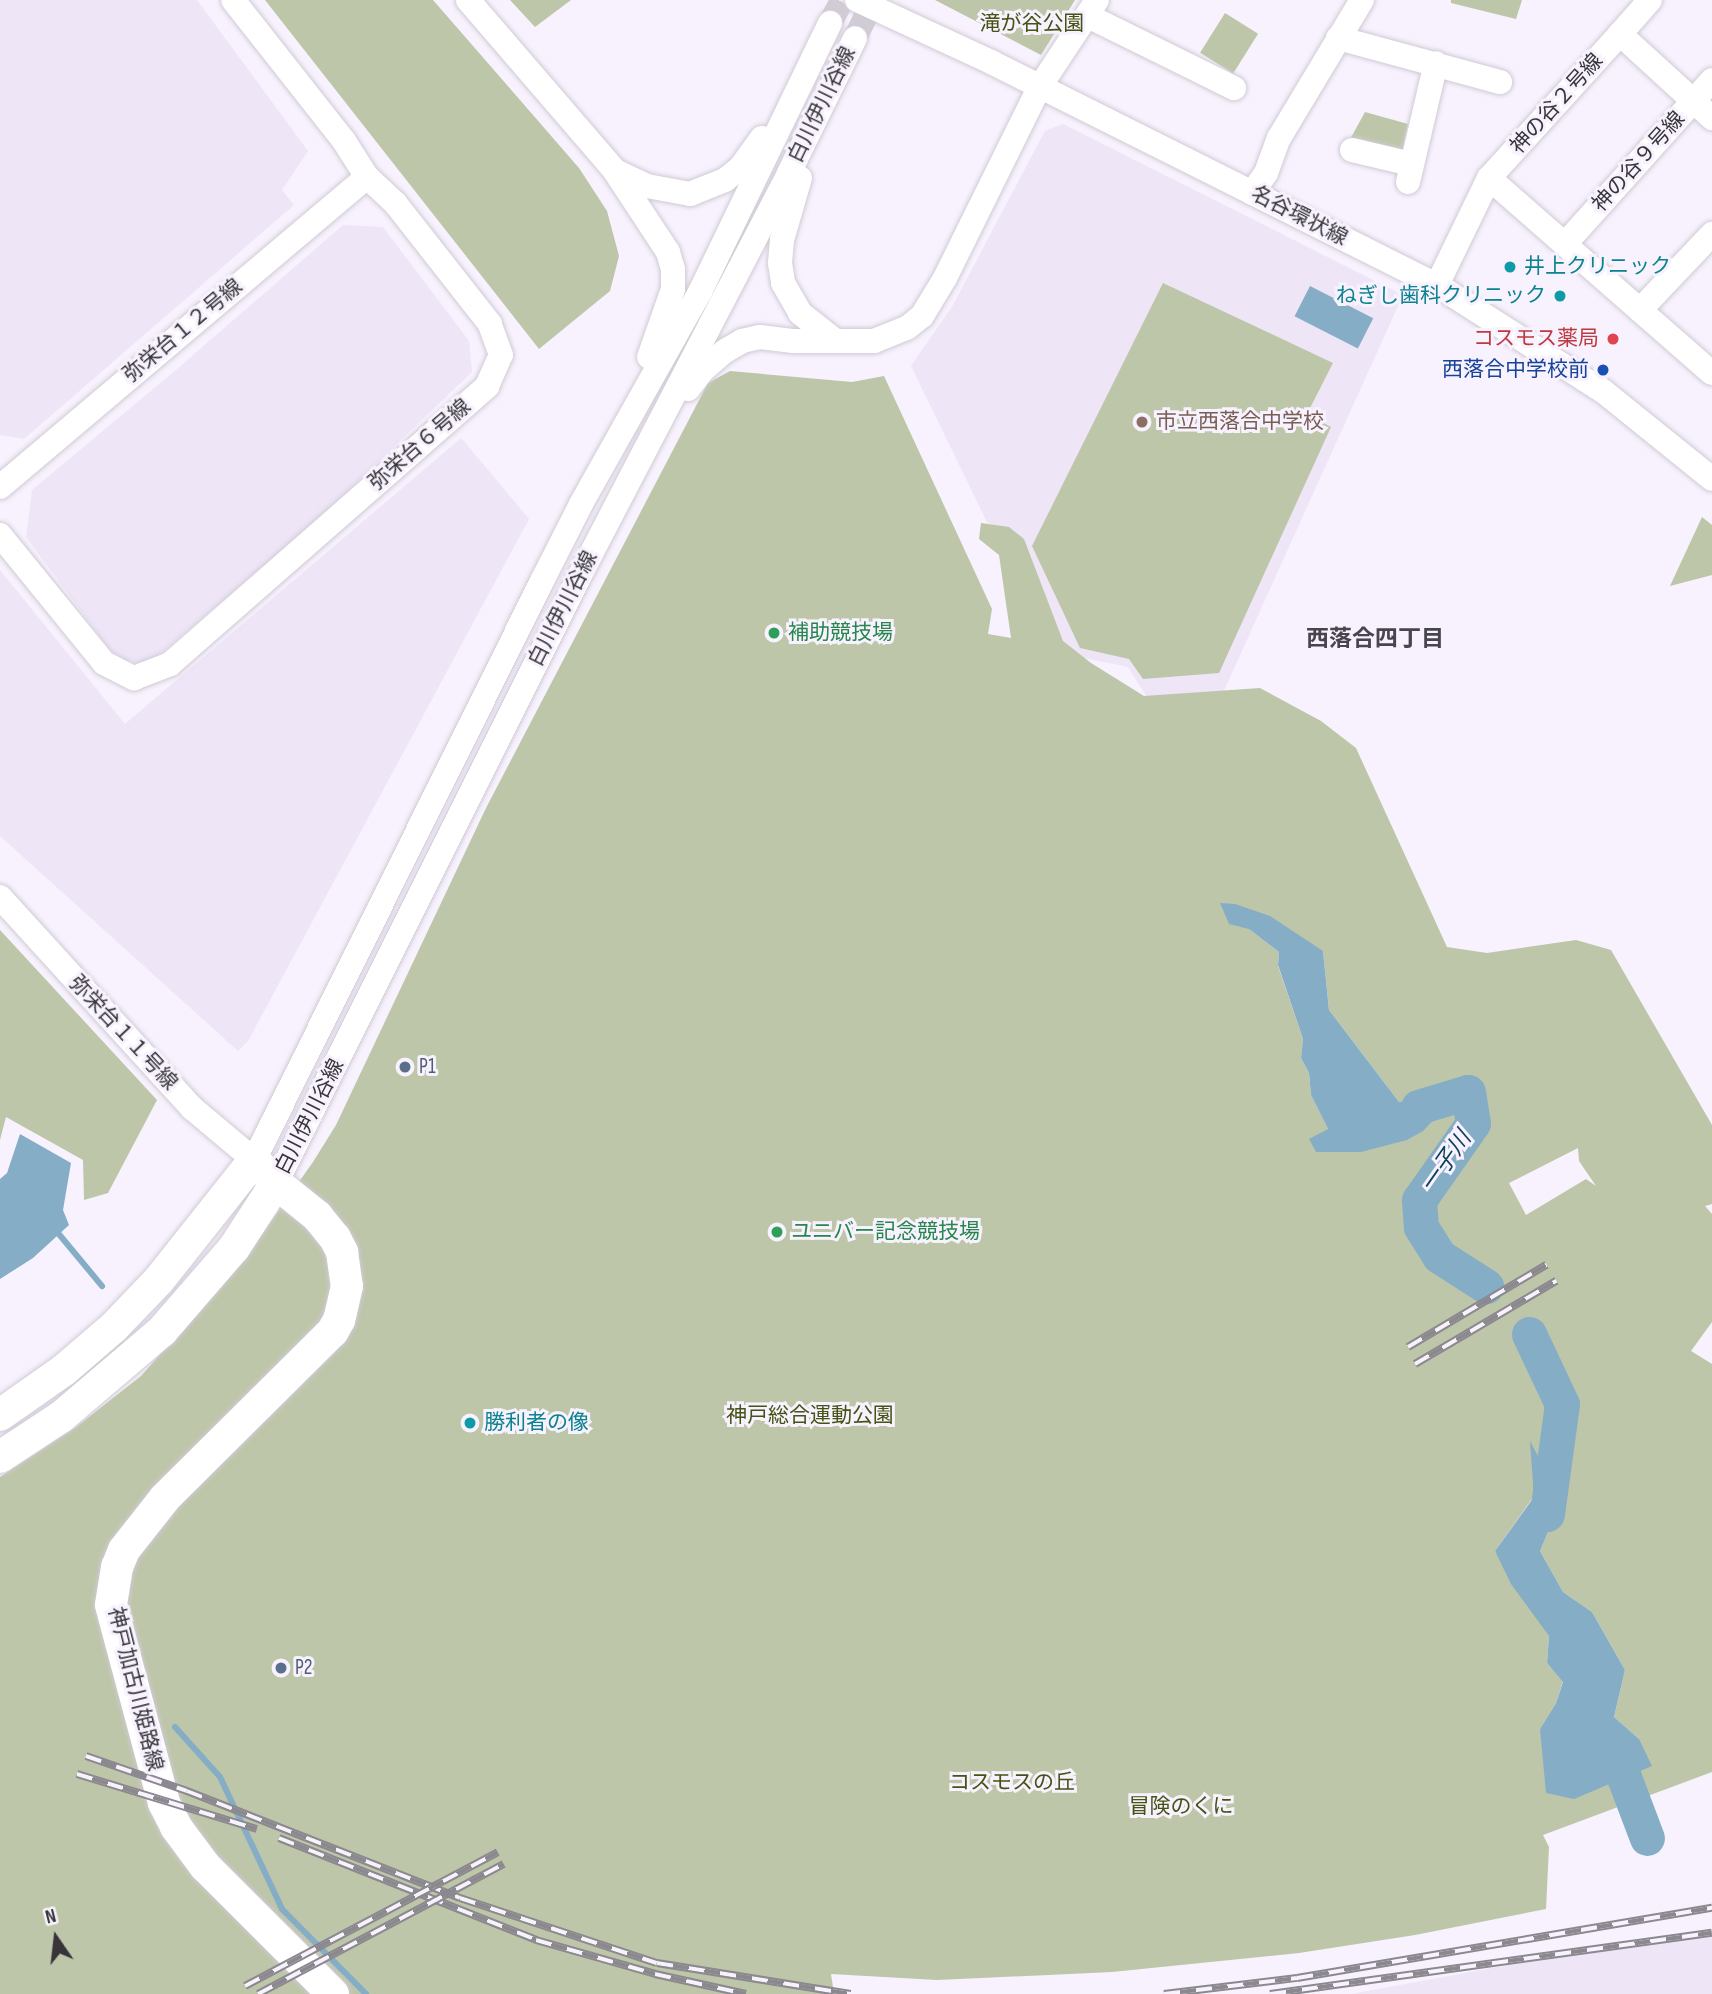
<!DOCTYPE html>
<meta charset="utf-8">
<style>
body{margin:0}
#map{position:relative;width:1712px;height:1994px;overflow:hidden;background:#f7f2fd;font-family:"Sofia Sans Condensed","Noto Sans JP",sans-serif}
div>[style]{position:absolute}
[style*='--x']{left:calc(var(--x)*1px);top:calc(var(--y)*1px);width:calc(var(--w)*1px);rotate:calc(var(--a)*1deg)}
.built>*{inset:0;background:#eee5f7}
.green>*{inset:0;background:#bdc6a8;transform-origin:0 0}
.water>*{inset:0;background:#85adc6;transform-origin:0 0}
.stream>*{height:6px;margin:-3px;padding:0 3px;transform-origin:3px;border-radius:3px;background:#85adc6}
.river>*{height:35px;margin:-17.5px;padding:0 17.5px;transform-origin:17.5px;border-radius:17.5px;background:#85adc6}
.minor-tunnel>*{height:24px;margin-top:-12px;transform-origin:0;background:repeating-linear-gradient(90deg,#d1ccd6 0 24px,transparent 0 36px)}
.roads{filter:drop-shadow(0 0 2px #d0cad5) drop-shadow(0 0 2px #d0cad5)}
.minor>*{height:24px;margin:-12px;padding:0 12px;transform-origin:12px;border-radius:12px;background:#fff}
.major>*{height:32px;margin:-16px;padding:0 16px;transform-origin:16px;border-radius:16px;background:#fff}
.rail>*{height:8px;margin-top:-4px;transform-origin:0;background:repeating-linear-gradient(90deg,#f7f2fd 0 16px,#8b888f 0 32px);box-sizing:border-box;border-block:2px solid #8b888f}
.dots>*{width:19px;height:19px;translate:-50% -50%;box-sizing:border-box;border:4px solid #f7f2fd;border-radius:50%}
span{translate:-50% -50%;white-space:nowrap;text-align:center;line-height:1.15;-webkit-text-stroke:6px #f7f2fd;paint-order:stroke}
.park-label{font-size:21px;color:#455314}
.street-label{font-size:21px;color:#373539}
.culture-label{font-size:21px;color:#0d838f}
.left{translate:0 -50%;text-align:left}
.right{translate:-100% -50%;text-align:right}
.health-label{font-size:21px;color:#be3a42}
.transit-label{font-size:21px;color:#164399}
.education-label{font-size:21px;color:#785e54}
.leisure-label{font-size:21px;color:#27864d}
.service-label{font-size:21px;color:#4e5e75}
.neighbourhood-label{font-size:23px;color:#49454e;font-weight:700}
.water-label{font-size:23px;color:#0d425c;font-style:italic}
.north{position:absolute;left:21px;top:1903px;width:70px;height:70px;-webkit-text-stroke:5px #f7f2fd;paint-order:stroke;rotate:346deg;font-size:19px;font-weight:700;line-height:28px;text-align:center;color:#373539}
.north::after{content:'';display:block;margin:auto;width:24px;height:32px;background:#373539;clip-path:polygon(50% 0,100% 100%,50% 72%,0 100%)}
</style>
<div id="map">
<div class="built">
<div style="clip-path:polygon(0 0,197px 0,308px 151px,282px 190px,294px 205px,24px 439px,0 435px)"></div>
<div style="clip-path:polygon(1063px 124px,1403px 295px,1222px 695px,1150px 702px,1128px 667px,1069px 655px,1023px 553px,987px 522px,911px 366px,953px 305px,1045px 131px)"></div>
<div style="clip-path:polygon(343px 225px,383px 227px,469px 341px,472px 372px,313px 524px,157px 656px,142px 663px,125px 660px,110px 650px,26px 537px,32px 490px,177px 369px)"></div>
<div style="clip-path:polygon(461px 438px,529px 519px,248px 1041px,238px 1051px,0 836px,0 570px,125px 724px)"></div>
<div style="clip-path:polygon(1712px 1932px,1712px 1994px,1351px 1994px,1589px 1950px)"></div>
</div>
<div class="green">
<div style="clip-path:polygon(265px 0,433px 0,579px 168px,607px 211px,619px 256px,610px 291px,539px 349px)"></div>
<div style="clip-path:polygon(510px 0,571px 0,535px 27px)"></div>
<div style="clip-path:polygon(935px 0,1075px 0,1041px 55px)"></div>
<div style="clip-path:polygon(1451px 0,1522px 0,1516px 19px,1451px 3px)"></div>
<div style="left:1225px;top:13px;width:39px;height:47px;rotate:32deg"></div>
<div style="clip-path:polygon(1365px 112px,1408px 124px,1401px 156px,1348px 143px)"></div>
<div style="clip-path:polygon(1163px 283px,1333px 363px,1307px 414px,1331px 427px,1219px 673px,1143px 679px,1129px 659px,1080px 648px,1032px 546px)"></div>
<div style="clip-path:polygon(evenodd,730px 371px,852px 382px,884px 376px,992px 609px,988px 634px,1011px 638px,999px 555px,979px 539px,981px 523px,1009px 527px,1024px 539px,1063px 641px,1091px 663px,1144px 696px,1260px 688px,1321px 721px,1356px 748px,1447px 947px,1487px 953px,1576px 940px,1611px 950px,1712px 1125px,1712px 1204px,1705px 1206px,1712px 1214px,1712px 1322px,1691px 1351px,1712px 1364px,1712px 1772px,1543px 1835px,1549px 1847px,1546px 1909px,1415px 1935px,1299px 1953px,1112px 1972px,937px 1980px,831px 1974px,834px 1994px,0 1994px,0 1477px,76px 1427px,141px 1376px,248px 1254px,313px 1162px,336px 1125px,486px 808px,708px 383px,730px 371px,1249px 929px,1323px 951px,1329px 1010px,1399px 1102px,1426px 1101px,1449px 1090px,1443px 1110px,1436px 1117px,1328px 1129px,1311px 1095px,1309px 1073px,1301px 1058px,1303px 1039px,1278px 966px,1279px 952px,1249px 929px,730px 371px,1578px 1148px,1579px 1161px,1596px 1186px,1586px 1179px,1526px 1215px,1509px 1183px,1578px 1148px,730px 371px,1534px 1496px,1551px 1525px,1540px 1551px,1563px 1592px,1592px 1612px,1625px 1670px,1614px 1717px,1639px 1739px,1540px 1729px,1556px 1703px,1563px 1681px,1547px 1663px,1549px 1636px,1495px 1551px,1534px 1496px)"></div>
<div style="clip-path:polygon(1702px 517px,1712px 525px,1712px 575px,1670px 586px)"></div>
<div style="clip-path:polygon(0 930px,157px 1100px,108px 1193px,84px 1200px,83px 1160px,6px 1117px,0 1140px)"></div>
</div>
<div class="water">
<div style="left:1310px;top:286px;width:71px;height:34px;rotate:27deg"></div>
<div style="clip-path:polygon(1220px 903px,1235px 904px,1270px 916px,1323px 951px,1329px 1010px,1399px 1102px,1426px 1101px,1449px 1090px,1468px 1087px,1457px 1099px,1445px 1101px,1443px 1110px,1423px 1131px,1407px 1140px,1361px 1152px,1316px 1152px,1309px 1139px,1328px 1129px,1311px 1095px,1309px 1073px,1301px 1058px,1303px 1039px,1278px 965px,1279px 952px,1249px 929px,1229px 924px)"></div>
<div style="clip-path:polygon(20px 1134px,71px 1163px,63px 1210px,69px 1225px,33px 1258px,0 1279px,0 1179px,7px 1173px)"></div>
<div style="clip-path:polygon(1530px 1441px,1556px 1490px,1551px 1525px,1540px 1551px,1563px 1592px,1592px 1612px,1625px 1670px,1614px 1717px,1639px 1739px,1652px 1766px,1574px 1799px,1546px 1793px,1540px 1729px,1556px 1703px,1563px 1682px,1547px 1663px,1549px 1636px,1511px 1584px,1495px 1551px,1534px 1497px)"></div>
</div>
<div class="stream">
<div style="--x:58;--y:1233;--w:69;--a:50.3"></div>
<div style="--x:175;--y:1727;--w:67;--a:48"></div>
<div style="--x:220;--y:1777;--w:146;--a:64.8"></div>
<div style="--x:282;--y:1909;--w:120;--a:45.3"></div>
</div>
<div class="river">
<div style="--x:1418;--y:1107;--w:52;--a:-16.7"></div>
<div style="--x:1468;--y:1092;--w:31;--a:81"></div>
<div style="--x:1473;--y:1123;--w:94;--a:125"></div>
<div style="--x:1419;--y:1200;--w:27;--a:86"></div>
<div style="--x:1421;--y:1227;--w:34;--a:58"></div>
<div style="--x:1439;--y:1256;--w:56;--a:32.6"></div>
<div style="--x:1529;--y:1334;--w:77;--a:64.8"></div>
<div style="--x:1562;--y:1404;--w:111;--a:97.8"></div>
<div style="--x:1619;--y:1764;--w:79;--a:69.3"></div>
</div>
<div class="minor-tunnel">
<div style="--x:830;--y:23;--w:26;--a:-62"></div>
<div style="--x:855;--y:38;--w:42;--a:-63.4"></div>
</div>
<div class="roads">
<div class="minor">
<div style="--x:468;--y:0;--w:224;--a:49.3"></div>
<div style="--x:614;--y:170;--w:98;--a:56.6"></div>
<div style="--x:668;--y:252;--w:18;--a:74"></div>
<div style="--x:673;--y:269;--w:20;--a:90"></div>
<div style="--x:673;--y:289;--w:72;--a:109.4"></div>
<div style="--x:857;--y:0;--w:148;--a:24.8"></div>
<div style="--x:991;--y:62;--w:499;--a:26.6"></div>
<div style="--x:1437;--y:285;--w:197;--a:32.6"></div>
<div style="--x:1603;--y:391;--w:140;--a:38.9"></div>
<div style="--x:1088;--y:16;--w:163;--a:26.3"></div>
<div style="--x:1620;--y:34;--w:45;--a:-48.6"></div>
<div style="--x:1338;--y:38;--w:168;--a:15.2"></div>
<div style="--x:1352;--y:150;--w:61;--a:13.3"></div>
<div style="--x:615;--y:171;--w:35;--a:25"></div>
<div style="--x:647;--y:186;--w:44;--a:10.5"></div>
<div style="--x:690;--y:194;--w:38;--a:-22"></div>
<div style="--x:725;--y:180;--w:19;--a:-39"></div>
<div style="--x:740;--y:168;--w:37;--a:-54"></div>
<div style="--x:800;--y:178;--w:65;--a:106.2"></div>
<div style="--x:782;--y:240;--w:23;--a:95"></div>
<div style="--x:780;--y:263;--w:20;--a:81"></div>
<div style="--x:783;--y:283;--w:34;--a:60"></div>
<div style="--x:800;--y:313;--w:42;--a:38.2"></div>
<div style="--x:1489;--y:178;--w:296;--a:41.2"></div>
<div style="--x:1408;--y:182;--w:122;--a:-76.8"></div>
<div style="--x:1252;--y:193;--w:24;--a:-55"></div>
<div style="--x:1266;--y:173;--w:37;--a:-70"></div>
<div style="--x:1279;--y:138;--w:161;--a:-59"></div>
<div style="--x:1565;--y:244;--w:220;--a:-48.1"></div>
<div style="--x:1437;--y:285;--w:119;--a:-64.1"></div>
<div style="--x:1489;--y:178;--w:195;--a:-47.7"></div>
<div style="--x:1620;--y:34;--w:125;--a:42.4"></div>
<div style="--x:1640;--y:310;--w:105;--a:-46.5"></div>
<div style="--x:688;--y:389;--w:24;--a:-52"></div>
<div style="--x:703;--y:370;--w:29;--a:-41"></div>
<div style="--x:725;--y:351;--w:20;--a:-30"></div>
<div style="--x:742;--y:341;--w:18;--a:-13"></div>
<div style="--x:760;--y:337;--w:34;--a:7"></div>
<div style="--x:794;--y:341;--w:80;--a:0"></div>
<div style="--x:874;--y:341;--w:35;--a:-22"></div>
<div style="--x:907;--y:328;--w:19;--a:-39"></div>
<div style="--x:922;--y:316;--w:44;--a:-58.8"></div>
<div style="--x:945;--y:278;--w:212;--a:-63.7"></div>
<div style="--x:1039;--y:88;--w:105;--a:-56.6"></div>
<div style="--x:0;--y:487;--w:480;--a:-40.2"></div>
<div style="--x:0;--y:535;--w:165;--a:50.9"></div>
<div style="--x:104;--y:663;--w:34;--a:27"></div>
<div style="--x:134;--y:678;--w:39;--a:-21"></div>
<div style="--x:170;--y:664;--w:422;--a:-41.2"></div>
<div style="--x:487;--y:386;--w:34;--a:-66"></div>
<div style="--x:501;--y:355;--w:33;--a:-110"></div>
<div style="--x:490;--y:324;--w:154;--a:-128.1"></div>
<div style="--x:395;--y:203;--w:38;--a:-137"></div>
<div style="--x:367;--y:177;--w:43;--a:-122.6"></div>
<div style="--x:344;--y:141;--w:179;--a:-128.2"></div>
<div style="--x:0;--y:897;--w:285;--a:47.7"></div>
<div style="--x:192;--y:1108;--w:81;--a:40"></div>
<div style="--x:254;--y:1160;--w:647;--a:-63.55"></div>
<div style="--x:542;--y:581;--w:86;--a:-63.1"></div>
<div style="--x:581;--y:504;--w:243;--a:-60.7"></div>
<div style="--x:700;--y:292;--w:299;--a:-64.2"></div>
<div style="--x:276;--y:1183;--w:678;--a:-63.43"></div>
<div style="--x:579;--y:577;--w:455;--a:-62.5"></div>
<div style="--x:789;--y:173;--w:150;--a:-63.9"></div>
</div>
<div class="major">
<div style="--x:0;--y:1415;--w:78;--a:-35.1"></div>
<div style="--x:64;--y:1370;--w:65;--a:-40.6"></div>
<div style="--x:113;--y:1328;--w:66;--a:-46.2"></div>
<div style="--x:159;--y:1280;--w:153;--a:-51.6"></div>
<div style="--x:254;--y:1160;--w:32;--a:46"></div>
<div style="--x:276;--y:1183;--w:53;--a:38.8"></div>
<div style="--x:317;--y:1216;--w:28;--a:51"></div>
<div style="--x:335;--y:1238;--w:16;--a:63"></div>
<div style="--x:342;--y:1252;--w:34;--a:82"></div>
<div style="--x:347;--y:1286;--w:35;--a:103"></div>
<div style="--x:339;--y:1320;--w:13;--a:119"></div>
<div style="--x:333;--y:1331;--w:237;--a:135.2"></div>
<div style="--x:165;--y:1498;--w:66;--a:128.3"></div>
<div style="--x:124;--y:1550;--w:18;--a:112"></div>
<div style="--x:117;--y:1567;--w:38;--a:99"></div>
<div style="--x:111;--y:1605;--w:205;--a:75"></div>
<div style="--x:164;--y:1803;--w:27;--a:63"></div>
<div style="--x:176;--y:1827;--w:49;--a:53.4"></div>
<div style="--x:205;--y:1866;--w:181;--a:45"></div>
<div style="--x:0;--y:1457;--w:73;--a:-33.3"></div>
<div style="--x:61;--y:1417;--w:133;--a:-40.4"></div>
<div style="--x:162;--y:1331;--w:110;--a:-49.1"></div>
<div style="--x:234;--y:1248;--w:77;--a:-57.1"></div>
</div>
</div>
<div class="rail">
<div style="--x:1408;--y:1347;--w:161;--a:-30.7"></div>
<div style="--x:1415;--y:1364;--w:164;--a:-30.5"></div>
<div style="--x:86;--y:1756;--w:107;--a:19.1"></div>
<div style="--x:187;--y:1791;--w:293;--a:21.4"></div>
<div style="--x:460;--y:1898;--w:207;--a:18.3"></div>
<div style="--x:657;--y:1963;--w:196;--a:9.1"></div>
<div style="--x:77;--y:1774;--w:188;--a:17"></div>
<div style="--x:279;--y:1838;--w:277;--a:21.6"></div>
<div style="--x:536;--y:1940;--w:124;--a:15.9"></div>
<div style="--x:655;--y:1974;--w:93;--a:12.4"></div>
<div style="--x:245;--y:1986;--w:286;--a:-27.9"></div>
<div style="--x:258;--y:1994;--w:278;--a:-27.9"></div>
<div style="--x:1164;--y:1994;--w:134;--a:-6.9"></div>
<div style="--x:1297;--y:1978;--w:421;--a:-9.6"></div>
<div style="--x:1270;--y:1994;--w:446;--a:-7.9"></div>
</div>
<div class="dots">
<div style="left:1510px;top:267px;background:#0f9aa8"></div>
<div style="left:1560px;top:296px;background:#0f9aa8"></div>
<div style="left:1613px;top:339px;background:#e0444e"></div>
<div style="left:1603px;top:370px;background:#1a4fb4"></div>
<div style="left:1142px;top:422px;background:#8d6e63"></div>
<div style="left:774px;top:633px;background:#2e9e5b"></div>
<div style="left:405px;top:1067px;background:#5c6f8a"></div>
<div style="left:777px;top:1232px;background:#2e9e5b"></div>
<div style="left:470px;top:1423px;background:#0f9aa8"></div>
<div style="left:281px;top:1668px;background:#5c6f8a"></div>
</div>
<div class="park-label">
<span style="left:1032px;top:24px">滝が谷公園</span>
<span style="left:810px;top:1416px">神戸総合運動公園</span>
<span style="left:1012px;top:1783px">コスモスの丘</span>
<span style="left:1181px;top:1807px">冒険のくに</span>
</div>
<div class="street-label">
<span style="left:1557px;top:104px;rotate:-48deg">神の谷２号線</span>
<span style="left:822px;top:105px;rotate:-64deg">白川伊川谷線</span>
<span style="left:1639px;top:162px;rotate:-48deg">神の谷９号線</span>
<span style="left:1299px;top:216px;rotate:27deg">名谷環状線</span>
<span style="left:183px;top:331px;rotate:-40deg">弥栄台１２号線</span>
<span style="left:420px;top:445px;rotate:-41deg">弥栄台６号線</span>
<span style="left:563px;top:609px;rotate:-63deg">白川伊川谷線</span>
<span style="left:123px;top:1033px;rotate:47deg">弥栄台１１号線</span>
<span style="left:310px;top:1117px;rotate:-63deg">白川伊川谷線</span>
<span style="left:135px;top:1689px;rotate:76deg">神戸加古川姫路線</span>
</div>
<div class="culture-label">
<span class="left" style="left:1524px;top:267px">井上クリニック</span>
<span class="right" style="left:1546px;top:296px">ねぎし歯科クリニック</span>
<span class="left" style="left:484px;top:1423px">勝利者の像</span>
</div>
<div class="health-label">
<span class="right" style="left:1599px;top:339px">コスモス薬局</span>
</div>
<div class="transit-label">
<span class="right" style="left:1589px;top:370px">西落合中学校前</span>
</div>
<div class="education-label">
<span class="left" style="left:1156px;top:422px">市立西落合中学校</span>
</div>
<div class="leisure-label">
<span class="left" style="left:788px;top:633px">補助競技場</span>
<span class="left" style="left:791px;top:1232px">ユニバー記念競技場</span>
</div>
<div class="service-label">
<span class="left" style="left:419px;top:1067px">P1</span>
<span class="left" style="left:295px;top:1668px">P2</span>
</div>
<div class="neighbourhood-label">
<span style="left:1375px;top:639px">西落合四丁目</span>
</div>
<div class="water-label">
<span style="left:1446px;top:1162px;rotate:-55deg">一子川</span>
</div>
<div class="north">N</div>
</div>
